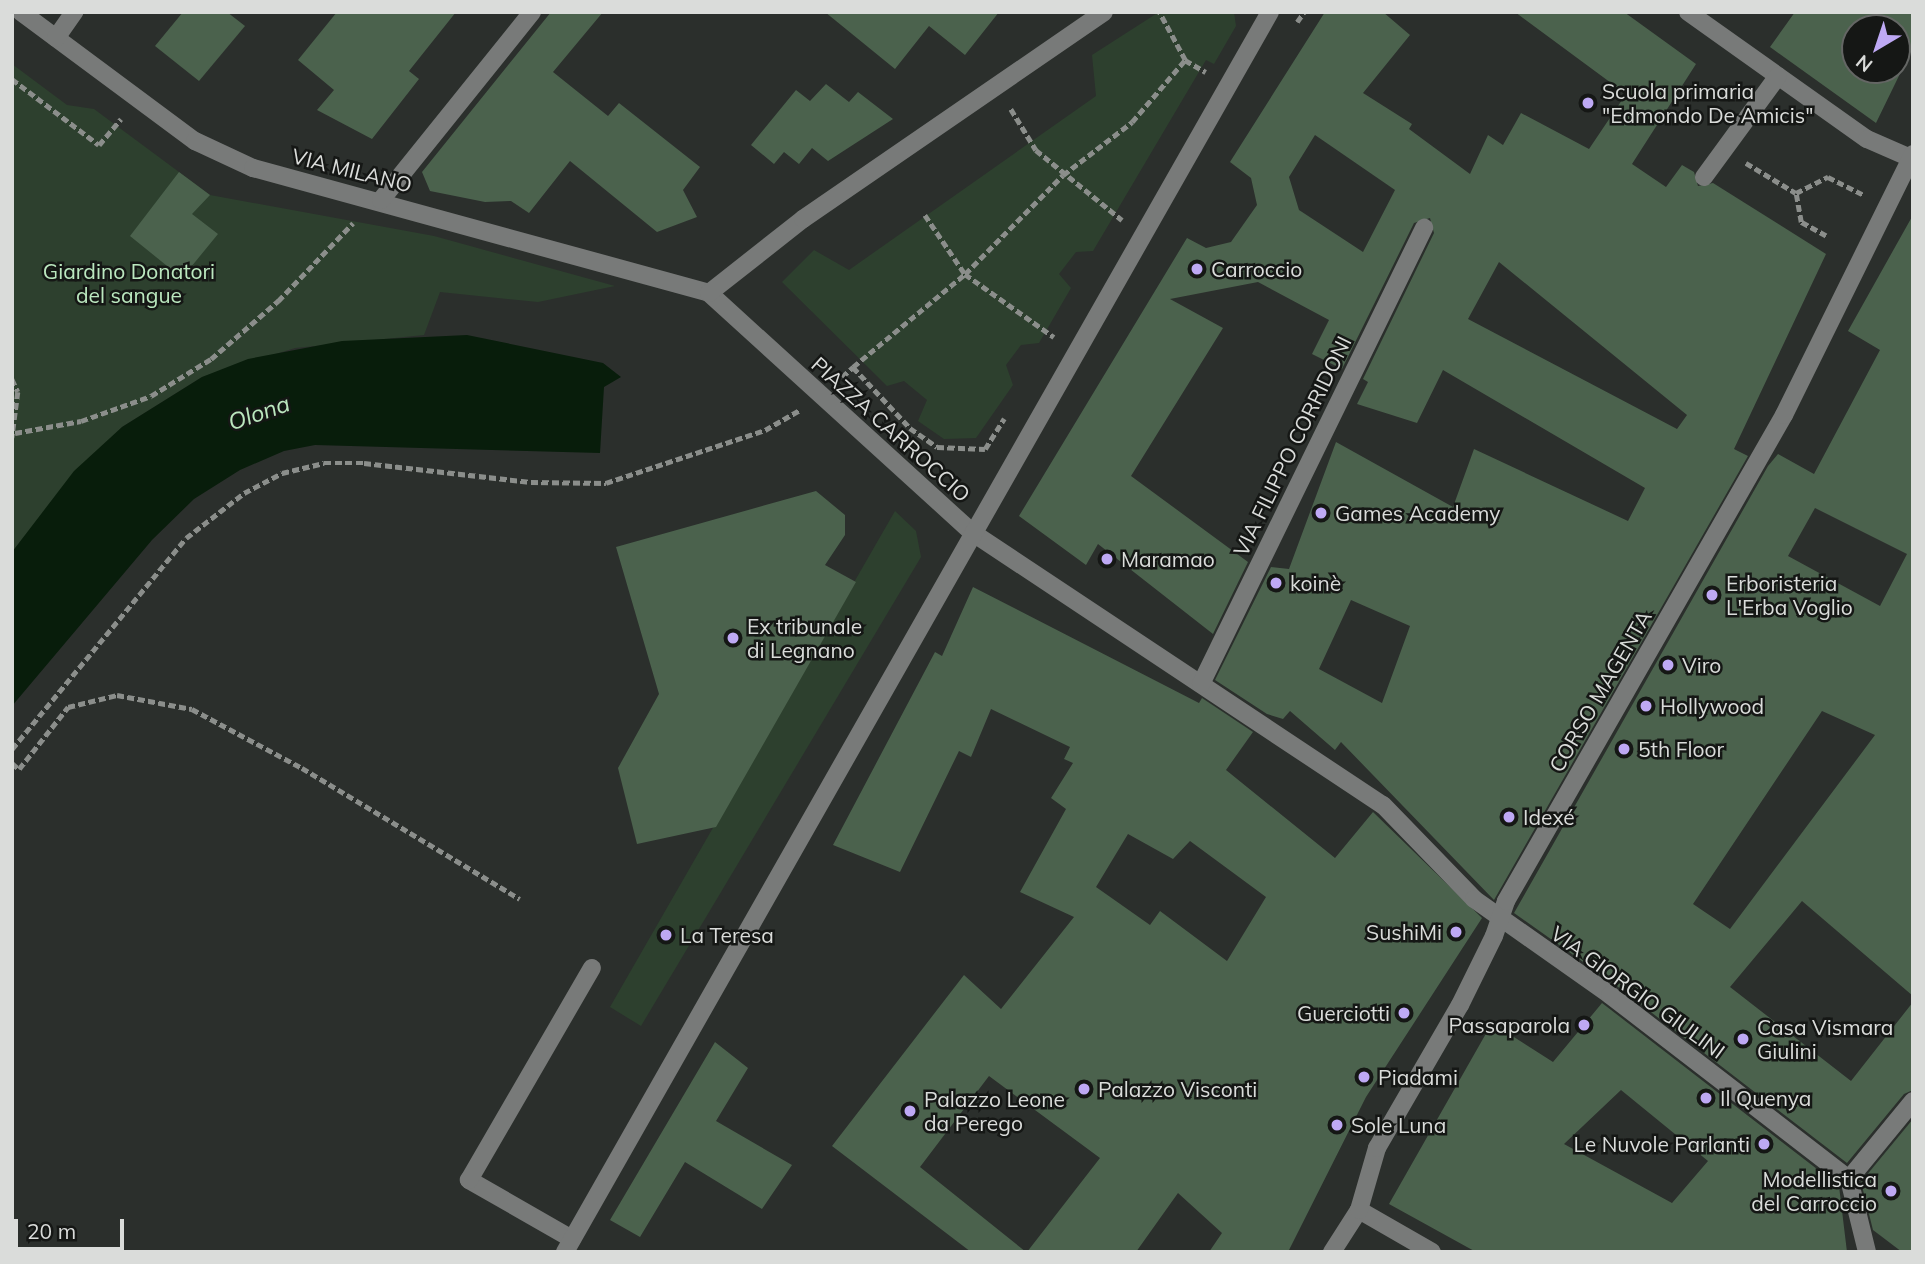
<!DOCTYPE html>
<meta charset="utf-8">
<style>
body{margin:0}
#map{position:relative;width:1925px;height:1264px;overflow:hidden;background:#2b2f2c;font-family:Mulish,sans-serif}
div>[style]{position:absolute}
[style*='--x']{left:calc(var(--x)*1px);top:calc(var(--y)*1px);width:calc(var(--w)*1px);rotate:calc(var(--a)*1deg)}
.green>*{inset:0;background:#2d402e}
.water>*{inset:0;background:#081d0b}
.building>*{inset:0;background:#4b624d}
.path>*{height:4.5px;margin-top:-2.25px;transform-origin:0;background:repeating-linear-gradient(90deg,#8b8e8b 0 7px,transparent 0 10.5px)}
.minor>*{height:18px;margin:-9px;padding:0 9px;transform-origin:9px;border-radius:9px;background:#787a79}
.dots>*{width:19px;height:19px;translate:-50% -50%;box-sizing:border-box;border:4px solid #151715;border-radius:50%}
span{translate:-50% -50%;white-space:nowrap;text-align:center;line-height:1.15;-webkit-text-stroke:5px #151715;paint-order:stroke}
.poi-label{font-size:21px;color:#dadcda}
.left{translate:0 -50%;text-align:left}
.right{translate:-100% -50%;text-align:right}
.street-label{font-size:21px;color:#dadcda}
.park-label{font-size:21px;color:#bbe8bf}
.water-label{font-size:23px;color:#bbe7be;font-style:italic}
.frame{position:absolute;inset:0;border:14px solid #dadcda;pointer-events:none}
.north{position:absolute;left:1841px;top:14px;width:70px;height:70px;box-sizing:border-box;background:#151715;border:2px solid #646664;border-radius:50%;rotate:219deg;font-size:19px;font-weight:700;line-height:28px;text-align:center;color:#dadcda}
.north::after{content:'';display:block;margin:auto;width:24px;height:32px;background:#bea9f4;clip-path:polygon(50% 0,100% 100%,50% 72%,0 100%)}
.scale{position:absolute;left:14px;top:1219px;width:110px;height:32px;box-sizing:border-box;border:4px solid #dadcda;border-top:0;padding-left:9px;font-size:21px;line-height:24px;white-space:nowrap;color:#dadcda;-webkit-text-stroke:5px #151715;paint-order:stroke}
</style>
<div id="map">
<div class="green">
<div style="clip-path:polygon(1159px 12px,1234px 12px,1236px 26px,1214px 64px,1206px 60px,1093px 251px,1076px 252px,1059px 274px,1071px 288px,1039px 343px,1021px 345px,1006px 365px,1013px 385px,976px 438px,944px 439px,918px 421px,927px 400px,904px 381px,887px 386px,782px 282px,814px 250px,849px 270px,1096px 96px,1092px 55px)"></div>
<div style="clip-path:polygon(12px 64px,67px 105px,94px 109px,210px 195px,434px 236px,615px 286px,538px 302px,440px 292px,424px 335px,295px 348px,202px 377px,122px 427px,12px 552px)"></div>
<div style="clip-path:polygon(895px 511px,916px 531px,921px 557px,641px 1026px,610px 1007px)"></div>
</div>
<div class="water">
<div style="clip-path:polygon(467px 335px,603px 363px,621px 377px,604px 387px,600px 453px,315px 445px,284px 451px,240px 470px,194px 499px,152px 540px,12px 706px,12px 552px,74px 471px,122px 427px,202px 377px,248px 359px,342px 341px)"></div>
</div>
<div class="building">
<div style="clip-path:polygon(183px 12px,227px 12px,245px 26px,199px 81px,155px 46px)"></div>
<div style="clip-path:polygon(337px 12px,456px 12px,409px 71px,419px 79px,372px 139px,317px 110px,334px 90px,298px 60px)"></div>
<div style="clip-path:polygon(551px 12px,603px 12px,553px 72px,608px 116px,619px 103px,700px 167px,683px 190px,697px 217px,657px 232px,570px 161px,529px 213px,511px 201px,485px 202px,430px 191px,422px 172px)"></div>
<div style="clip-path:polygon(825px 12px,999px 12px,965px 55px,929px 26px,895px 69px)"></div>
<div style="clip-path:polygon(evenodd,1325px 12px,1383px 12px,1410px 35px,1363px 93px,1412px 124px,1409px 129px,1470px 174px,1488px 135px,1503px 145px,1521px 113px,1589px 149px,1626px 94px,1515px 12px,1624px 12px,1696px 64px,1632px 164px,1666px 187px,1682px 165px,1694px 172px,1698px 186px,1713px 183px,1826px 254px,1734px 449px,1748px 456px,1494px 900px,1341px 742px,1335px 750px,1290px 711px,1283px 719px,1267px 714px,1215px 680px,1271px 567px,1289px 569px,1336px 442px,1453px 507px,1474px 449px,1628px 521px,1645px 488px,1443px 370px,1417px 423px,1357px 404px,1368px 382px,1363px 379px,1434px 233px,1430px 218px,1414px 223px,1342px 369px,1312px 354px,1329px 320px,1258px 282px,1170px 299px,1223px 328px,1131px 476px,1248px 562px,1213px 634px,1098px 544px,1086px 565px,1019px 516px,1187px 238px,1206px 248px,1231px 242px,1257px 205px,1251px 178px,1230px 162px,1325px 12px,1315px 135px,1395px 190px,1363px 252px,1299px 210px,1289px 177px,1315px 135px,1325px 12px,1499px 262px,1687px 415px,1677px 429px,1468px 319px,1499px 262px,1325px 12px,1351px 600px,1410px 626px,1382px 703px,1319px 669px,1351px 600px)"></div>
<div style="clip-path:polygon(evenodd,1795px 12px,1913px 12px,1913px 47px,1876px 123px,1770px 47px,1795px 12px,1855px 28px,1897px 28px,1897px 70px,1855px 70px,1855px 28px)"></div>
<div style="clip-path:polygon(826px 84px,849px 102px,858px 92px,893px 119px,828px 161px,812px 148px,799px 164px,784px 152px,774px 164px,751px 145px,796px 90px,810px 101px)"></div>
<div style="clip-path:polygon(179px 172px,210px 195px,192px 214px,218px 234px,182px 278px,130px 236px)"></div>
<div style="clip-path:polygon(evenodd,1913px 215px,1913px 996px,1802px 901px,1730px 987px,1851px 1081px,1913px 1002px,1913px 1090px,1904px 1094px,1847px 1163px,1617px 986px,1514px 913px,1768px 466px,1778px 454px,1814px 474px,1880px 350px,1848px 331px,1913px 215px,1815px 508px,1907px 554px,1880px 606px,1788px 556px,1815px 508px,1913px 215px,1822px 711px,1875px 735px,1730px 929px,1693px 904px,1822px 711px)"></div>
<div style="clip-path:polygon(816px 491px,845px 515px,845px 535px,825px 565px,856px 582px,716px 827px,637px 844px,618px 768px,659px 694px,616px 547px)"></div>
<div style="clip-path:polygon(evenodd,973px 587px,1199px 703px,1202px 698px,1253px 732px,1226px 770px,1335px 858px,1373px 812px,1482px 918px,1366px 1097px,1288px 1252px,1209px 1252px,1222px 1233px,1178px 1193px,1136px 1252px,1027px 1252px,1100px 1158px,989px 1076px,920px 1167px,1026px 1252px,971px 1252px,832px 1146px,964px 975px,1001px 1009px,1074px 917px,1020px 892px,1066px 809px,1051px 798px,1073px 763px,1064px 759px,1070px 747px,991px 709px,971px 757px,959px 751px,900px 872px,833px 845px,935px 652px,942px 656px,973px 587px,1128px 834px,1173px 859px,1190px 841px,1266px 897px,1227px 961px,1160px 911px,1150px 925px,1096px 887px,1128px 834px)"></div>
<div style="clip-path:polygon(evenodd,1602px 1003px,1839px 1186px,1847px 1252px,1476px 1252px,1389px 1204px,1492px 1023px,1553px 1062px,1602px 1003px,1621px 1090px,1708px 1161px,1672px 1203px,1564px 1144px,1621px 1090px)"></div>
<div style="clip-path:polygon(715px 1042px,748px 1068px,716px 1121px,792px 1165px,762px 1209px,685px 1162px,640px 1237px,610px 1220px)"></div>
<div style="clip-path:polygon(1913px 1119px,1913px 1252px,1902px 1252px,1873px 1230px,1861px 1182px)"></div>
</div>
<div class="path">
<div style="--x:1297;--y:22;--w:12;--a:-55"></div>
<div style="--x:1185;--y:60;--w:24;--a:30"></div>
<div style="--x:12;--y:79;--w:109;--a:37.2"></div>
<div style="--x:99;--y:145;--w:34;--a:-50"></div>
<div style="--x:1011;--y:109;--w:48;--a:58.6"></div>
<div style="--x:1036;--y:150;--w:111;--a:39.1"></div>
<div style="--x:1746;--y:163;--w:58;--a:31"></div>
<div style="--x:925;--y:215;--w:71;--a:55.9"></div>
<div style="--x:965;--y:274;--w:109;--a:35.3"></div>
<div style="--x:1826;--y:236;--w:29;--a:-151"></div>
<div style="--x:1801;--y:222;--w:29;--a:-100"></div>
<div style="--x:1796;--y:193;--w:36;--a:-27"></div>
<div style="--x:1828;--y:177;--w:40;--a:26.6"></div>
<div style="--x:853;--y:367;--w:146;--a:-39.7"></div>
<div style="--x:965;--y:274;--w:139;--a:-45.3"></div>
<div style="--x:1063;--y:175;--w:87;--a:-37.5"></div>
<div style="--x:1132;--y:122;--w:82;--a:-49.5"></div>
<div style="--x:1185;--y:60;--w:55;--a:-118.4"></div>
<div style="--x:842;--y:377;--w:15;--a:-42"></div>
<div style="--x:853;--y:367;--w:83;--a:46.9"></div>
<div style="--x:910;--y:428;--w:33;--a:35"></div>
<div style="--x:937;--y:447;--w:48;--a:2.4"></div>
<div style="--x:985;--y:449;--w:36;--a:-58"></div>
<div style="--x:12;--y:379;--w:14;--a:65"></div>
<div style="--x:18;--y:392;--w:46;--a:97.4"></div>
<div style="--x:15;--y:433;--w:67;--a:-10.3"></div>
<div style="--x:81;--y:421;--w:74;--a:-19.7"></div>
<div style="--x:151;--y:396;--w:70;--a:-31.7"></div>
<div style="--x:211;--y:359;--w:89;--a:-40.9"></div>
<div style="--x:278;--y:301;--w:108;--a:-46.1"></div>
<div style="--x:12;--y:749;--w:273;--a:-50.5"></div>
<div style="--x:186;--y:538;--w:73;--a:-37.8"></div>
<div style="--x:244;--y:493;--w:43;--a:-27.8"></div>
<div style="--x:282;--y:473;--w:43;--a:-13.4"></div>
<div style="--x:324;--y:463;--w:40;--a:0"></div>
<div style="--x:364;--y:463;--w:168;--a:6.5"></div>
<div style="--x:531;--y:482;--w:75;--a:0.8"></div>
<div style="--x:606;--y:483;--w:168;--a:-18.4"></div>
<div style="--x:765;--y:430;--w:39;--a:-30"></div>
<div style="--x:12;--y:763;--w:9;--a:41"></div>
<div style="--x:19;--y:769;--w:79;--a:-51.7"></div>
<div style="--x:68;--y:707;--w:50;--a:-13.8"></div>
<div style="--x:117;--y:695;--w:76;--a:10.6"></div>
<div style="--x:192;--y:709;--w:125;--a:28.2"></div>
<div style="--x:302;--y:768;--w:254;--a:31"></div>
</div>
<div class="minor">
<div style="--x:21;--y:12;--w:217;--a:36.6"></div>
<div style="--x:195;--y:141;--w:64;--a:25"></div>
<div style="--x:253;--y:168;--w:473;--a:15.3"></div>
<div style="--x:709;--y:293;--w:357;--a:42.3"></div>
<div style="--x:973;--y:533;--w:492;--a:33.6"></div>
<div style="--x:1383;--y:805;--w:131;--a:45.9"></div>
<div style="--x:1474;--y:899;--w:166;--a:35.2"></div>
<div style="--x:1610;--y:995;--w:302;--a:37.6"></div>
<div style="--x:1688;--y:12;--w:219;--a:35.4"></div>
<div style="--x:1867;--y:139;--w:50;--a:23.5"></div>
<div style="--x:56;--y:38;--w:32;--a:-55"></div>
<div style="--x:1704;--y:177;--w:125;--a:-53.8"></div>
<div style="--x:381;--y:200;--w:241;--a:-51.2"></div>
<div style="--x:709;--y:293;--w:120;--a:-38.2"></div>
<div style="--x:803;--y:219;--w:365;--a:-34.5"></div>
<div style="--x:1201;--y:684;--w:508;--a:-63.94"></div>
<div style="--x:1849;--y:1179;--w:101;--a:-50.6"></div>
<div style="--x:1849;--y:1179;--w:75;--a:76.1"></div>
<div style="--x:1359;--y:1210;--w:84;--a:29.9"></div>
<div style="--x:572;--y:1239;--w:119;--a:-150.2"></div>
<div style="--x:469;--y:1180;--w:245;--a:-59.9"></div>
<div style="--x:565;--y:1252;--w:1426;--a:-60.38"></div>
<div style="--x:1332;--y:1252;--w:50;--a:-57.3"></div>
<div style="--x:1359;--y:1210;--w:65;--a:-73.8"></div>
<div style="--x:1377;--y:1148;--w:165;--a:-59.9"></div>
<div style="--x:1460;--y:1005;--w:77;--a:-63.8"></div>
<div style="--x:1494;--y:936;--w:37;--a:-71"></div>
<div style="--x:1506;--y:901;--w:560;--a:-60.23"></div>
<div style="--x:1784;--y:415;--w:291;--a:-63.7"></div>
</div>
<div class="dots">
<div style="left:1588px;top:103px;background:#bea9f4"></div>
<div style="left:1197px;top:269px;background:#bea9f4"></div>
<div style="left:1321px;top:513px;background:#bea9f4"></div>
<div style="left:1107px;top:559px;background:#bea9f4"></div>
<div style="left:1276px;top:583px;background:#bea9f4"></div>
<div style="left:1712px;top:595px;background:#bea9f4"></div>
<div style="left:733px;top:638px;background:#bea9f4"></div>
<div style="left:1668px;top:665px;background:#bea9f4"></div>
<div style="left:1646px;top:706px;background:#bea9f4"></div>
<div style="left:1624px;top:749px;background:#bea9f4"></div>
<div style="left:1509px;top:817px;background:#bea9f4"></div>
<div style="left:1456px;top:932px;background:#bea9f4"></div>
<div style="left:666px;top:935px;background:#bea9f4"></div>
<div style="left:1404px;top:1013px;background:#bea9f4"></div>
<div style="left:1584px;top:1025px;background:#bea9f4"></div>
<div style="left:1743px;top:1039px;background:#bea9f4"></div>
<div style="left:1364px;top:1077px;background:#bea9f4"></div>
<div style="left:1084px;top:1089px;background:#bea9f4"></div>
<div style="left:1706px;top:1098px;background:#bea9f4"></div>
<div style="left:910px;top:1111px;background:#bea9f4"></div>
<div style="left:1337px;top:1125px;background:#bea9f4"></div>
<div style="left:1764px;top:1144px;background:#bea9f4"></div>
<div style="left:1891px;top:1191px;background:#bea9f4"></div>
</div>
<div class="poi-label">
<span class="left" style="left:1602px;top:103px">Scuola primaria<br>"Edmondo De Amicis"</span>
<span class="left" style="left:1211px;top:269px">Carroccio</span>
<span class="left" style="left:1335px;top:513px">Games Academy</span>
<span class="left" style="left:1121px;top:559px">Maramao</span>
<span class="left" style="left:1290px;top:583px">koinè</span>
<span class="left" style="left:1726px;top:595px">Erboristeria<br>L'Erba Voglio</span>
<span class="left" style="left:747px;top:638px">Ex tribunale<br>di Legnano</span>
<span class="left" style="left:1682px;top:665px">Viro</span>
<span class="left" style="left:1660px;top:706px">Hollywood</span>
<span class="left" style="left:1638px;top:749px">5th Floor</span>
<span class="left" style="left:1523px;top:817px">Idexé</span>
<span class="right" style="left:1442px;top:932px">SushiMi</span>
<span class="left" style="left:680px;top:935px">La Teresa</span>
<span class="right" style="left:1390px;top:1013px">Guerciotti</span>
<span class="right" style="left:1570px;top:1025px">Passaparola</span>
<span class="left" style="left:1757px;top:1039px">Casa Vismara<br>Giulini</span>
<span class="left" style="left:1378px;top:1077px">Piadami</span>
<span class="left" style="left:1098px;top:1089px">Palazzo Visconti</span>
<span class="left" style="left:1720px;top:1098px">Il Quenya</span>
<span class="left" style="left:924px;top:1111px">Palazzo Leone<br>da Perego</span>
<span class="left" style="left:1351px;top:1125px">Sole Luna</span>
<span class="right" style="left:1750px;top:1144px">Le Nuvole Parlanti</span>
<span class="right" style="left:1877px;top:1191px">Modellistica<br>del Carroccio</span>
</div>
<div class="street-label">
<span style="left:352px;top:170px;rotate:14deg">VIA MILANO</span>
<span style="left:891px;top:429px;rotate:42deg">PIAZZA CARROCCIO</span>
<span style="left:1292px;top:446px;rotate:-64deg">VIA FILIPPO CORRIDONI</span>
<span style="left:1600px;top:691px;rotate:-60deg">CORSO MAGENTA</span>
<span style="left:1638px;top:992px;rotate:36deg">VIA GIORGIO GIULINI</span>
</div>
<div class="park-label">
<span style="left:129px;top:283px">Giardino Donatori<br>del sangue</span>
</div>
<div class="water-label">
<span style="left:259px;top:413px;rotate:-19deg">Olona</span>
</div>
<div class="frame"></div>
<div class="north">N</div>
<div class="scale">20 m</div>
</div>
